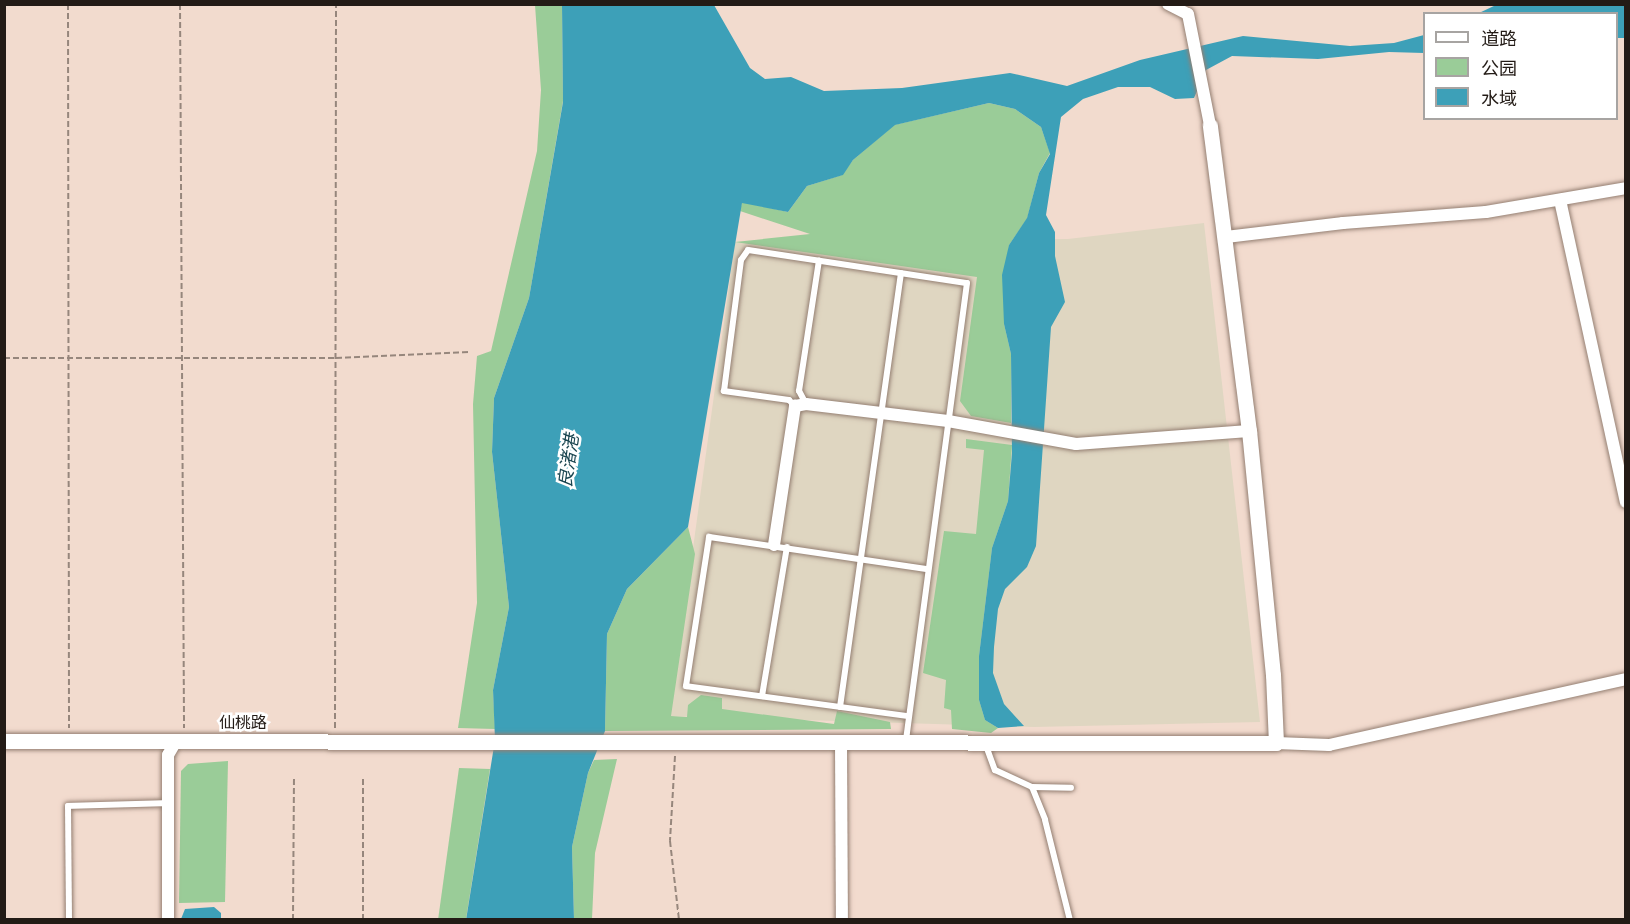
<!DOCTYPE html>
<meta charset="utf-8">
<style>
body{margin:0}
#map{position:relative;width:1630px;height:924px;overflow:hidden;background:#f2dbce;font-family:Montserrat,"Noto Sans SC",sans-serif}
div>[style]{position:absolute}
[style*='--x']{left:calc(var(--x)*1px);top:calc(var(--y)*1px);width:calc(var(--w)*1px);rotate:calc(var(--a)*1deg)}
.industrial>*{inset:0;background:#dfd6c1}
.green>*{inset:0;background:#9acc98}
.water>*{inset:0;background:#3da0b8}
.path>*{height:2px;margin-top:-1px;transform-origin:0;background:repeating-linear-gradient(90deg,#96867c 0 6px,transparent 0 9px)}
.roads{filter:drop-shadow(0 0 2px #947f72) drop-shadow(0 0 2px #947f72)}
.service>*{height:6px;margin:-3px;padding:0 3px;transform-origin:3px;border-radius:3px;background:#fff}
.minor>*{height:12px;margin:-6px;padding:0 6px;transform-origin:6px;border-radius:6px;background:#fff}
.tertiary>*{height:15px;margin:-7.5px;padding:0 7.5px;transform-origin:7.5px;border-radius:7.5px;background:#fff}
span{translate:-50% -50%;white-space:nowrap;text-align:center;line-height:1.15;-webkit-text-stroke:5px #fff;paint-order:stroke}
.street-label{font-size:16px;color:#231b16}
.water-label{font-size:18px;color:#1a4550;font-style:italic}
.frame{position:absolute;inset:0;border:6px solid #231b16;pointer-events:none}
.legend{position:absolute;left:1423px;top:12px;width:195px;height:108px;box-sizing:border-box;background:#fff;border:2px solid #a7a4a2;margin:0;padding:8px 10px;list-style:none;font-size:18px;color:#231b16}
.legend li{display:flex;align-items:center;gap:12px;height:30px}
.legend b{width:30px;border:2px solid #a7a4a2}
</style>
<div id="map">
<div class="industrial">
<div style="clip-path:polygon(1204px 223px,1260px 722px,1034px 727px,670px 716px,735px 242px,1068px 239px)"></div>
</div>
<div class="green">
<div style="clip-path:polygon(535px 5px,562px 5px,563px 101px,529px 298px,494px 398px,492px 452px,509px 607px,493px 690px,495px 729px,458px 728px,477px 603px,473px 404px,477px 356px,491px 351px,537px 151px,541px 90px)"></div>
<div style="clip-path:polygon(989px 103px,1015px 109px,1041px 127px,1050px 153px,1039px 173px,1027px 219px,1009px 245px,1004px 324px,1011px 354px,1011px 423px,971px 416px,960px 401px,977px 277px,735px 242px,810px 234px,740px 211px,742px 202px,788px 212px,807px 186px,842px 175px,853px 160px,894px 125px)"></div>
<div style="clip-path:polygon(966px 439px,1012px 445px,1008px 501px,992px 548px,979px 656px,979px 700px,985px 720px,998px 728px,991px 733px,952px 729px,951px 710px,944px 708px,946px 680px,923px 673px,944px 531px,976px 534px,984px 450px,966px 448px)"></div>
<div style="clip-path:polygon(688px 527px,695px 554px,671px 716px,687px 717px,688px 705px,701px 695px,722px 698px,722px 709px,834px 724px,837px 711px,890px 722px,891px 729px,605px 731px,607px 634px,627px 589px)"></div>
<div style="clip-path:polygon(617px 759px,595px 853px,592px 919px,574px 920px,572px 847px,588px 773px,594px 760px)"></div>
<div style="clip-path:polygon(228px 761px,225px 902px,179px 903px,181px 771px,188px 764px)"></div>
<div style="clip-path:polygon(459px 768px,490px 769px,466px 919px,438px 920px)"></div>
</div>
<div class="water">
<div style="clip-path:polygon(562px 5px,714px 5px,750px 68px,765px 79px,791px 77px,824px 91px,902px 88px,1010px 73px,1067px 86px,1140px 60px,1243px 36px,1350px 46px,1394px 43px,1424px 35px,1424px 53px,1389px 52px,1318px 59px,1232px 56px,1206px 70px,1194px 98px,1175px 99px,1150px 87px,1118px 87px,1083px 99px,1061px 117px,1046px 215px,1055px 232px,1055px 256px,1065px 302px,1051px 327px,1036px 546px,1027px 567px,1005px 589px,998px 609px,994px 647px,993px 673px,1004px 704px,1024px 726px,998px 728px,985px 720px,979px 700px,979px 656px,992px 548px,1008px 501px,1012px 453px,1011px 354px,1004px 324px,1002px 275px,1009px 245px,1027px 218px,1039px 173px,1050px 154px,1041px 127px,1015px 109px,989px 103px,895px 125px,853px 160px,843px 175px,807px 186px,788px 212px,742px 203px,688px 527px,627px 589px,607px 634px,605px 731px,588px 773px,572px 847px,574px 919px,466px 920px,495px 740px,493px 690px,509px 607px,492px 452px,494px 398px,529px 298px,563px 102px)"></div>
<div style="clip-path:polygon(1496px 5px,1625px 5px,1625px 38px,1617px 38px,1616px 14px,1479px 13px)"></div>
<div style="clip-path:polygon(214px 907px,221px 913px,221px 919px,181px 919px,185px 909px)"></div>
</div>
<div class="path">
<div style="--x:68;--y:4;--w:724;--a:89.92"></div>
<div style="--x:180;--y:4;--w:724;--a:89.68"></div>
<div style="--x:4;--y:358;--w:332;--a:0"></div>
<div style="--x:336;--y:358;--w:133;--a:-2.6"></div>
<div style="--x:335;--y:728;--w:724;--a:-89.92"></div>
<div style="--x:675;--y:756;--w:85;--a:93.4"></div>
<div style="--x:670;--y:841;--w:80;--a:83.5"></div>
<div style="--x:293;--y:920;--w:142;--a:-89.6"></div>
<div style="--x:363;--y:920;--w:144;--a:-90"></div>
</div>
<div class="roads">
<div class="service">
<div style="--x:806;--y:404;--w:15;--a:-118"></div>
<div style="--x:799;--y:391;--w:132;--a:-81.3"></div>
<div style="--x:795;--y:406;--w:8;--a:-135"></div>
<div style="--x:789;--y:400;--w:66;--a:-172.1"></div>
<div style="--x:724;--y:391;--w:132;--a:-82.6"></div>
<div style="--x:741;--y:260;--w:12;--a:-55"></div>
<div style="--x:748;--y:250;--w:221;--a:8.6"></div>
<div style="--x:967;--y:283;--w:462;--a:97.6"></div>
<div style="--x:762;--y:696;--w:151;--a:-80.5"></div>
<div style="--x:840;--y:707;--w:438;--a:-82"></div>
<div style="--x:907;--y:716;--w:223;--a:-172.3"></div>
<div style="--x:686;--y:686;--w:151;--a:-81.2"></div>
<div style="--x:709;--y:537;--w:220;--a:8.4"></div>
<div style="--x:985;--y:743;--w:29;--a:70"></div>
<div style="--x:995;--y:770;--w:41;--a:24.7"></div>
<div style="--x:1032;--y:787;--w:39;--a:1"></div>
<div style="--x:1032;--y:787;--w:35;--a:68"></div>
<div style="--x:1045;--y:820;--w:103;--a:76"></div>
<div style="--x:69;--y:920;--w:114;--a:-90.5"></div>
<div style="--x:68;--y:806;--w:100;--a:-1.7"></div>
</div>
<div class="minor">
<div style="--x:1168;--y:4;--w:22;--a:27"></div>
<div style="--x:1188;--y:14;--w:113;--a:78.8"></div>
<div style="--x:1560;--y:200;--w:309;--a:77.7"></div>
<div style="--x:1226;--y:237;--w:118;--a:-6.8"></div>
<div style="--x:1343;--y:223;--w:143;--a:-4.4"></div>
<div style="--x:1486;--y:212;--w:142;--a:-9.7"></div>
<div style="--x:774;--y:545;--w:141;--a:-81.4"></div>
<div style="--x:795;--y:406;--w:11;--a:-10"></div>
<div style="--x:806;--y:404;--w:143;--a:6.8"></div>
<div style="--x:948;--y:421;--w:130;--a:10.2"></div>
<div style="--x:1076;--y:444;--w:173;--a:-4.3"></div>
<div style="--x:841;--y:742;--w:178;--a:89.7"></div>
<div style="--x:1276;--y:743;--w:53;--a:2.2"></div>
<div style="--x:1329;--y:745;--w:304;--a:-12.5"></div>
<div style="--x:168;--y:920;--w:165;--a:-90"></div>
<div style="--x:168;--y:755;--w:16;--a:-60"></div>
</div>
<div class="tertiary">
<div style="--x:4;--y:741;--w:1272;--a:0.09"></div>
<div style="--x:1276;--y:743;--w:68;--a:-92.5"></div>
<div style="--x:1273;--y:675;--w:245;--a:-95.6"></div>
<div style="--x:1249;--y:431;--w:308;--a:-97.3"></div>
</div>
</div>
<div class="street-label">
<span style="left:243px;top:723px">仙桃路</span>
</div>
<div class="water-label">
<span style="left:569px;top:461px;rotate:-82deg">良渚港</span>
</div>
<div class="frame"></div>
<ul class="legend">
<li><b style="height:8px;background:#fff"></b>道路</li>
<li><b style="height:16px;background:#9acc98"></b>公园</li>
<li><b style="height:16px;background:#3da0b8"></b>水域</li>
</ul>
</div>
